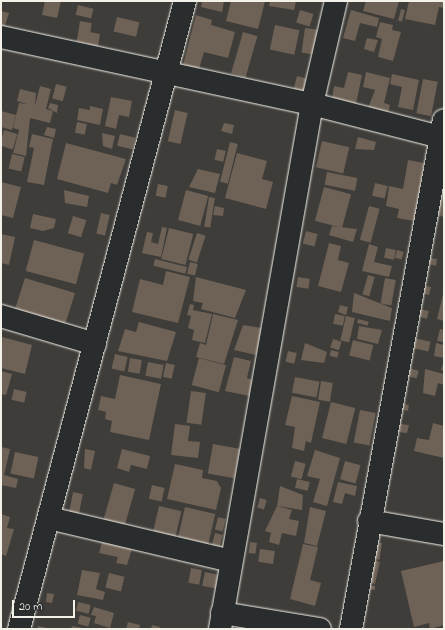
<!DOCTYPE html>
<style>
body{margin:0}
#map{position:relative;width:445px;height:630px;overflow:hidden;background:#3e3d3a;font-family:"Indie Flower",sans-serif}
div>[style]{position:absolute}
[style*='--x']{left:calc(var(--x)*1px);top:calc(var(--y)*1px);width:calc(var(--w)*1px);rotate:calc(var(--a)*1deg)}
.building>*{inset:0;background:#6e6155;transform-origin:0 0}
.roads{filter:drop-shadow(0 0 1px #f4f1e8) drop-shadow(0 0 1px #f4f1e8)}
.street>*{height:22px;margin:-11px;padding:0 11px;transform-origin:11px;border-radius:11px;background:#2a2d2e}
span{translate:-50% -50%;white-space:nowrap;text-align:center;line-height:1.15;-webkit-text-stroke:3.5px #2a2d2e;paint-order:stroke}
.frame{position:absolute;inset:0;border:2px solid #f4f1e8;pointer-events:none}
.scale{position:absolute;left:12px;top:600px;width:63px;height:18px;box-sizing:border-box;border:2px solid #f4f1e8;border-top:0;padding-left:5px;font-size:12px;line-height:14px;white-space:nowrap;color:#f4f1e8;-webkit-text-stroke:3px #2a2d2e;paint-order:stroke}
</style>
<div id="map">
<div class="building">
<div style="clip-path:polygon(45px 1px,61px 1px,57px 18px,42px 15px)"></div>
<div style="clip-path:polygon(202px 1px,224px 1px,222px 12px,201px 7px)"></div>
<div style="clip-path:polygon(231px 1px,265px 1px,258px 29px,226px 21px)"></div>
<div style="clip-path:polygon(270px 1px,296px 1px,294px 10px,269px 6px)"></div>
<div style="clip-path:polygon(366px 1px,399px 1px,394px 19px,363px 11px)"></div>
<div style="clip-path:polygon(409px 1px,444px 1px,444px 8px,439px 7px,435px 25px,405px 19px)"></div>
<div style="left:78px;top:5px;width:16px;height:10px;rotate:14deg"></div>
<div style="left:401px;top:9px;width:4px;height:12px;rotate:14deg"></div>
<div style="left:300px;top:10px;width:14px;height:13px;rotate:17deg"></div>
<div style="clip-path:polygon(351px 10px,379px 18px,377px 27px,360px 23px,355px 41px,343px 38px)"></div>
<div style="clip-path:polygon(1px 11px,9px 13px,3px 32px,1px 31px)"></div>
<div style="clip-path:polygon(196px 15px,212px 20px,211px 25px,235px 32px,228px 58px,204px 52px,199px 69px,183px 65px)"></div>
<div style="left:117px;top:17px;width:23px;height:15px;rotate:13deg"></div>
<div style="left:80px;top:21px;width:12px;height:21px;rotate:9deg"></div>
<div style="clip-path:polygon(380px 22px,393px 25px,392px 30px,401px 32px,393px 61px,378px 57px,382px 39px,376px 37px)"></div>
<div style="left:275px;top:25px;width:25px;height:25px;rotate:12deg"></div>
<div style="left:305px;top:28px;width:15px;height:25px;rotate:8deg"></div>
<div style="clip-path:polygon(90px 32px,100px 34px,98px 47px,87px 44px)"></div>
<div style="left:243px;top:32px;width:15px;height:43px;rotate:16deg"></div>
<div style="clip-path:polygon(367px 38px,378px 40px,374px 52px,364px 49px)"></div>
<div style="clip-path:polygon(348px 72px,362px 75px,356px 104px,332px 99px,334px 86px,344px 88px)"></div>
<div style="clip-path:polygon(366px 72px,390px 78px,384px 103px,390px 105px,388px 113px,368px 108px,375px 90px,363px 87px)"></div>
<div style="clip-path:polygon(392px 74px,419px 80px,413px 110px,398px 107px,402px 87px,390px 84px)"></div>
<div style="left:297px;top:76px;width:11px;height:14px;rotate:15deg"></div>
<div style="left:423px;top:79px;width:15px;height:35px;rotate:11deg"></div>
<div style="left:56px;top:84px;width:11px;height:15px;rotate:15deg"></div>
<div style="clip-path:polygon(40px 86px,51px 89px,46px 109px,53px 111px,50px 123px,30px 118px,26px 156px,13px 153px,19px 130px,13px 128px,19px 103px,27px 104px,17px 101px,20px 89px,36px 93px,35px 106px)"></div>
<div style="clip-path:polygon(111px 97px,132px 101px,129px 117px,119px 115px,116px 129px,105px 126px)"></div>
<div style="clip-path:polygon(50px 103px,58px 105px,57px 113px,48px 108px)"></div>
<div style="clip-path:polygon(90px 106px,103px 109px,100px 125px,77px 120px,79px 108px,90px 110px)"></div>
<div style="left:175px;top:110px;width:13px;height:32px;rotate:13deg"></div>
<div style="clip-path:polygon(1px 111px,16px 115px,12px 130px,1px 127px)"></div>
<div style="left:77px;top:122px;width:10px;height:11px;rotate:11deg"></div>
<div style="clip-path:polygon(224px 123px,234px 125px,232px 134px,221px 131px)"></div>
<div style="clip-path:polygon(47px 127px,56px 129px,54px 138px,44px 135px)"></div>
<div style="left:4px;top:130px;width:14px;height:16px;rotate:17deg"></div>
<div style="clip-path:polygon(102px 133px,115px 136px,112px 149px,103px 146px)"></div>
<div style="clip-path:polygon(32px 134px,53px 139px,44px 185px,27px 182px,34px 148px,29px 147px)"></div>
<div style="left:120px;top:134px;width:16px;height:12px;rotate:14deg"></div>
<div style="clip-path:polygon(358px 137px,376px 142px,374px 150px,355px 149px)"></div>
<div style="left:322px;top:141px;width:28px;height:27px;rotate:13deg"></div>
<div style="left:230px;top:142px;width:8px;height:41px;rotate:14deg"></div>
<div style="clip-path:polygon(66px 143px,126px 159px,117px 185px,111px 183px,108px 193px,57px 179px)"></div>
<div style="left:217px;top:149px;width:9px;height:11px;rotate:13deg"></div>
<div style="clip-path:polygon(237px 153px,267px 161px,262px 179px,273px 182px,266px 209px,225px 198px)"></div>
<div style="left:12px;top:154px;width:13px;height:15px;rotate:13deg"></div>
<div style="clip-path:polygon(408px 160px,424px 163px,414px 221px,397px 218px,399px 209px,386px 206px,389px 186px,403px 189px)"></div>
<div style="clip-path:polygon(198px 169px,220px 174px,215px 193px,189px 187px)"></div>
<div style="left:327px;top:172px;width:31px;height:13px;rotate:11deg"></div>
<div style="clip-path:polygon(1px 182px,21px 187px,13px 218px,1px 215px)"></div>
<div style="clip-path:polygon(443px 182px,444px 182px,444px 217px,437px 215px)"></div>
<div style="left:375px;top:183px;width:13px;height:13px;rotate:13deg"></div>
<div style="left:158px;top:184px;width:10px;height:12px;rotate:11deg"></div>
<div style="left:324px;top:187px;width:28px;height:35px;rotate:15deg"></div>
<div style="clip-path:polygon(64px 190px,89px 196px,87px 207px,65px 203px)"></div>
<div style="left:186px;top:190px;width:23px;height:31px;rotate:15deg"></div>
<div style="left:209px;top:197px;width:6px;height:30px;rotate:9deg"></div>
<div style="clip-path:polygon(215px 206px,224px 208px,223px 216px,213px 215px)"></div>
<div style="left:369px;top:206px;width:11px;height:35px;rotate:15deg"></div>
<div style="left:101px;top:213px;width:9px;height:21px;rotate:13deg"></div>
<div style="clip-path:polygon(33px 214px,56px 219px,54px 228px,43px 231px,30px 228px)"></div>
<div style="left:73px;top:216px;width:14px;height:18px;rotate:17deg"></div>
<div style="clip-path:polygon(332px 226px,357px 229px,353px 242px,329px 235px)"></div>
<div style="clip-path:polygon(162px 227px,167px 228px,161px 257px,142px 253px,147px 232px,153px 233px,151px 242px,158px 244px)"></div>
<div style="left:169px;top:228px;width:25px;height:32px;rotate:14deg"></div>
<div style="left:306px;top:231px;width:12px;height:13px;rotate:14deg"></div>
<div style="left:197px;top:233px;width:9px;height:28px;rotate:18deg"></div>
<div style="clip-path:polygon(1px 234px,15px 237px,9px 265px,1px 263px)"></div>
<div style="left:34px;top:240px;width:52px;height:32px;rotate:15deg"></div>
<div style="clip-path:polygon(329px 243px,341px 246px,338px 260px,349px 263px,341px 292px,318px 286px)"></div>
<div style="clip-path:polygon(369px 244px,378px 247px,374px 262px,392px 266px,389px 277px,362px 271px)"></div>
<div style="left:386px;top:248px;width:10px;height:10px;rotate:11deg"></div>
<div style="left:397px;top:250px;width:7px;height:8px;rotate:16deg"></div>
<div style="clip-path:polygon(430px 258px,437px 259px,436px 266px,429px 264px)"></div>
<div style="left:155px;top:259px;width:33px;height:7px;rotate:14deg"></div>
<div style="left:190px;top:262px;width:8px;height:12px;rotate:14deg"></div>
<div style="clip-path:polygon(166px 271px,190px 277px,178px 323px,132px 312px,140px 279px,163px 285px)"></div>
<div style="left:368px;top:275px;width:7px;height:20px;rotate:16deg"></div>
<div style="clip-path:polygon(196px 277px,246px 290px,235px 318px,201px 309px,203px 303px,193px 301px)"></div>
<div style="left:298px;top:277px;width:12px;height:10px;rotate:9deg"></div>
<div style="clip-path:polygon(25px 278px,75px 293px,65px 325px,13px 315px)"></div>
<div style="left:385px;top:278px;width:11px;height:26px;rotate:10deg"></div>
<div style="clip-path:polygon(425px 286px,431px 287px,429px 295px,424px 294px)"></div>
<div style="clip-path:polygon(354px 293px,392px 308px,390px 321px,352px 312px)"></div>
<div style="clip-path:polygon(443px 294px,444px 294px,444px 321px,437px 319px)"></div>
<div style="clip-path:polygon(190px 304px,194px 305px,193px 310px,212px 314px,205px 343px,192px 340px,194px 330px,188px 328px,191px 316px,187px 315px)"></div>
<div style="clip-path:polygon(340px 305px,348px 307px,346px 315px,338px 312px)"></div>
<div style="left:420px;top:309px;width:9px;height:8px;rotate:13deg"></div>
<div style="clip-path:polygon(213px 314px,238px 320px,224px 364px,196px 357px,200px 343px,206px 345px)"></div>
<div style="left:335px;top:314px;width:10px;height:10px;rotate:11deg"></div>
<div style="left:346px;top:316px;width:9px;height:25px;rotate:13deg"></div>
<div style="left:358px;top:319px;width:11px;height:4px;rotate:15deg"></div>
<div style="clip-path:polygon(139px 322px,176px 332px,167px 361px,118px 351px,125px 329px,136px 332px)"></div>
<div style="clip-path:polygon(243px 325px,262px 328px,256px 355px,234px 350px)"></div>
<div style="clip-path:polygon(359px 326px,382px 330px,378px 344px,357px 339px)"></div>
<div style="clip-path:polygon(440px 329px,444px 330px,444px 342px,437px 341px)"></div>
<div style="clip-path:polygon(2px 337px,32px 345px,25px 374px,1px 368px)"></div>
<div style="left:414px;top:338px;width:17px;height:10px;rotate:13deg"></div>
<div style="left:333px;top:339px;width:9px;height:9px;rotate:18deg"></div>
<div style="left:353px;top:340px;width:21px;height:16px;rotate:14deg"></div>
<div style="clip-path:polygon(305px 343px,327px 352px,324px 363px,301px 360px)"></div>
<div style="clip-path:polygon(436px 343px,444px 345px,444px 358px,434px 356px)"></div>
<div style="left:331px;top:350px;width:8px;height:6px;rotate:14deg"></div>
<div style="left:288px;top:351px;width:9px;height:11px;rotate:13deg"></div>
<div style="left:115px;top:354px;width:13px;height:15px;rotate:13deg"></div>
<div style="clip-path:polygon(234px 357px,251px 361px,247px 378px,253px 380px,249px 396px,225px 391px)"></div>
<div style="left:130px;top:358px;width:12px;height:14px;rotate:9deg"></div>
<div style="left:199px;top:358px;width:28px;height:28px;rotate:15deg"></div>
<div style="clip-path:polygon(444px 360px,444px 371px,441px 370px)"></div>
<div style="left:148px;top:362px;width:16px;height:14px;rotate:11deg"></div>
<div style="left:166px;top:363px;width:9px;height:14px;rotate:13deg"></div>
<div style="left:408px;top:368px;width:11px;height:8px;rotate:15deg"></div>
<div style="clip-path:polygon(425px 369px,444px 374px,444px 385px,438px 383px,435px 396px,423px 393px)"></div>
<div style="clip-path:polygon(1px 371px,12px 374px,6px 395px,1px 394px)"></div>
<div style="clip-path:polygon(120px 375px,161px 384px,149px 440px,110px 432px,112px 421px,105px 419px,106px 412px,98px 410px,101px 396px,115px 399px)"></div>
<div style="left:295px;top:377px;width:25px;height:16px;rotate:11deg"></div>
<div style="left:321px;top:381px;width:12px;height:19px;rotate:9deg"></div>
<div style="left:14px;top:389px;width:13px;height:11px;rotate:13deg"></div>
<div style="left:191px;top:391px;width:15px;height:32px;rotate:8deg"></div>
<div style="clip-path:polygon(292px 396px,320px 402px,311px 443px,306px 441px,304px 451px,292px 448px,295px 427px,285px 425px)"></div>
<div style="left:331px;top:402px;width:25px;height:37px;rotate:14deg"></div>
<div style="left:403px;top:404px;width:6px;height:6px;rotate:9deg"></div>
<div style="left:360px;top:410px;width:16px;height:33px;rotate:11deg"></div>
<div style="clip-path:polygon(433px 423px,444px 426px,444px 458px,414px 451px,417px 438px,429px 440px)"></div>
<div style="clip-path:polygon(175px 424px,190px 426px,188px 441px,200px 442px,198px 458px,171px 455px)"></div>
<div style="clip-path:polygon(400px 424px,409px 425px,407px 433px,398px 432px)"></div>
<div style="left:213px;top:444px;width:27px;height:30px;rotate:10deg"></div>
<div style="clip-path:polygon(1px 447px,10px 449px,4px 475px,18px 479px,16px 488px,1px 485px)"></div>
<div style="clip-path:polygon(85px 449px,95px 451px,91px 470px,84px 468px)"></div>
<div style="clip-path:polygon(122px 449px,150px 456px,147px 469px,131px 465px,129px 472px,117px 468px)"></div>
<div style="clip-path:polygon(315px 450px,340px 458px,327px 506px,313px 502px,320px 479px,307px 476px)"></div>
<div style="left:15px;top:452px;width:24px;height:22px;rotate:12deg"></div>
<div style="left:295px;top:461px;width:11px;height:16px;rotate:15deg"></div>
<div style="left:345px;top:461px;width:16px;height:19px;rotate:15deg"></div>
<div style="clip-path:polygon(175px 464px,203px 470px,202px 478px,217px 481px,221px 488px,216px 510px,167px 499px)"></div>
<div style="left:297px;top:479px;width:13px;height:9px;rotate:13deg"></div>
<div style="clip-path:polygon(338px 482px,357px 486px,355px 496px,345px 493px,342px 504px,333px 502px)"></div>
<div style="left:114px;top:483px;width:22px;height:43px;rotate:16deg"></div>
<div style="left:152px;top:485px;width:13px;height:14px;rotate:13deg"></div>
<div style="clip-path:polygon(280px 486px,303px 495px,302px 510px,277px 506px)"></div>
<div style="left:73px;top:492px;width:10px;height:25px;rotate:11deg"></div>
<div style="left:260px;top:498px;width:7px;height:10px;rotate:16deg"></div>
<div style="left:159px;top:506px;width:23px;height:34px;rotate:13deg"></div>
<div style="clip-path:polygon(277px 506px,292px 510px,289px 519px,299px 521px,296px 536px,282px 533px,279px 545px,269px 542px,271px 533px,265px 531px)"></div>
<div style="left:185px;top:507px;width:31px;height:38px;rotate:13deg"></div>
<div style="clip-path:polygon(310px 507px,326px 511px,317px 546px,304px 543px)"></div>
<div style="clip-path:polygon(1px 514px,10px 517px,7px 528px,14px 529px,6px 556px,1px 554px)"></div>
<div style="left:218px;top:517px;width:8px;height:13px;rotate:14deg"></div>
<div style="left:215px;top:533px;width:8px;height:12px;rotate:14deg"></div>
<div style="clip-path:polygon(102px 541px,132px 549px,127px 565px,116px 563px,118px 557px,99px 553px)"></div>
<div style="left:250px;top:542px;width:7px;height:11px;rotate:8deg"></div>
<div style="left:375px;top:542px;width:7px;height:17px;rotate:8deg"></div>
<div style="clip-path:polygon(303px 544px,318px 547px,310px 580px,321px 583px,315px 606px,290px 599px)"></div>
<div style="left:260px;top:549px;width:15px;height:13px;rotate:8deg"></div>
<div style="clip-path:polygon(373px 560px,380px 562px,375px 584px,369px 582px)"></div>
<div style="clip-path:polygon(444px 561px,444px 625px,430px 629px,429px 623px,414px 627px,401px 571px)"></div>
<div style="left:191px;top:568px;width:11px;height:15px;rotate:10deg"></div>
<div style="clip-path:polygon(82px 570px,100px 573px,96px 589px,105px 592px,103px 600px,77px 595px)"></div>
<div style="left:205px;top:572px;width:14px;height:14px;rotate:12deg"></div>
<div style="left:109px;top:573px;width:16px;height:15px;rotate:14deg"></div>
<div style="clip-path:polygon(369px 585px,375px 586px,375px 590px,368px 589px)"></div>
<div style="clip-path:polygon(47px 593px,54px 594px,52px 603px,46px 602px)"></div>
<div style="left:78px;top:602px;width:13px;height:9px;rotate:13deg"></div>
<div style="clip-path:polygon(94px 607px,114px 613px,110px 628px,94px 623px,96px 616px,91px 615px)"></div>
<div style="left:80px;top:615px;width:11px;height:9px;rotate:15deg"></div>
<div style="clip-path:polygon(128px 622px,140px 625px,139px 629px,126px 629px)"></div>
<div style="clip-path:polygon(152px 625px,160px 627px,159px 629px,151px 629px)"></div>
<div style="clip-path:polygon(38px 626px,48px 628px,47px 629px,37px 629px)"></div>
<div style="clip-path:polygon(72px 626px,82px 628px,82px 629px,71px 629px)"></div>
</div>
<div class="roads">
<div class="street">
<div style="--x:1;--y:37;--w:318;--a:12.2"></div>
<div style="--x:312;--y:104;--w:136;--a:14.4"></div>
<div style="--x:1;--y:316;--w:98;--a:16.6"></div>
<div style="--x:49;--y:518;--w:187;--a:13.3"></div>
<div style="--x:369;--y:521;--w:76;--a:9.8"></div>
<div style="--x:222;--y:613;--w:99;--a:9.3"></div>
<div style="--x:19;--y:629;--w:650;--a:-75.19"></div>
<div style="--x:220;--y:629;--w:533;--a:-80.06"></div>
<div style="--x:312;--y:104;--w:106;--a:-76.9"></div>
<div style="--x:351;--y:629;--w:517;--a:-79.65"></div>
</div>
</div>
<div class="frame"></div>
<div class="scale">20 m</div>
</div>
